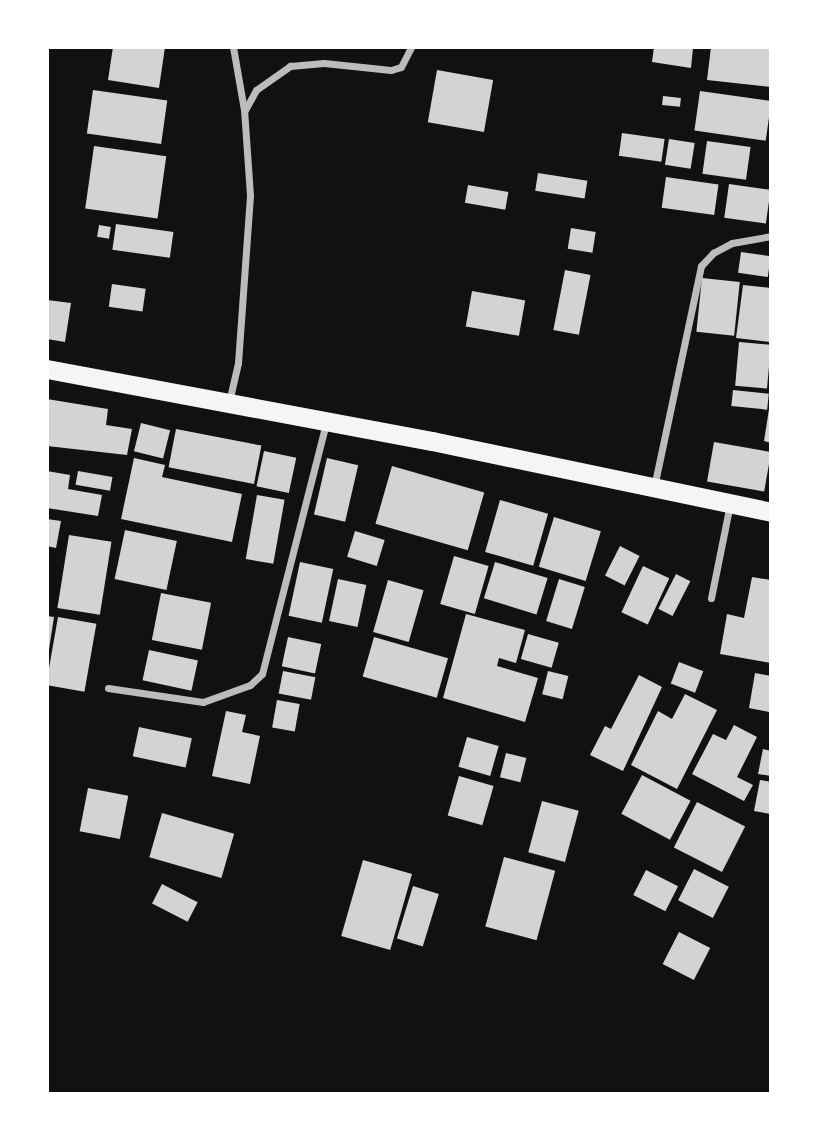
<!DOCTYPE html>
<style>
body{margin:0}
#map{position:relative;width:818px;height:1141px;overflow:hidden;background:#111;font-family:Figtree,sans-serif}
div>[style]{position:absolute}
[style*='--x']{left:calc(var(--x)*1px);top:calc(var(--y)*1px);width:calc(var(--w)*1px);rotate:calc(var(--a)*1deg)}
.building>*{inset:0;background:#d3d3d3;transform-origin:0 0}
.minor>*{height:7px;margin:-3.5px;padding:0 3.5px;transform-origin:3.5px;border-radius:3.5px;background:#bcbcbc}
.trunk>*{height:19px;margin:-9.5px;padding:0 9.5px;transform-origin:9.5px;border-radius:9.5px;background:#f5f5f5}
span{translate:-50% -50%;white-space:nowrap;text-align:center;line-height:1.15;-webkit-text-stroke:7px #fff;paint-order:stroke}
.frame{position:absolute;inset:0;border:49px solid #fff;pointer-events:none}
</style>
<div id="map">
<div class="building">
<div style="clip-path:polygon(113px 47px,165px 47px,159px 88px,108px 80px)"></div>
<div style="clip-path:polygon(654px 47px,693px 48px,691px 68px,652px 62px)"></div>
<div style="clip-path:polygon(711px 47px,771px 47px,771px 87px,707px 80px)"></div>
<div style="left:437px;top:70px;width:57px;height:53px;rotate:10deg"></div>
<div style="left:93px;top:90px;width:75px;height:44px;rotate:8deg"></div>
<div style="left:700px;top:91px;width:72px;height:40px;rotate:8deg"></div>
<div style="left:663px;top:96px;width:18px;height:9px;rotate:6deg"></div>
<div style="left:622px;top:133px;width:43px;height:23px;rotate:8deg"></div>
<div style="left:669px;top:139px;width:26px;height:26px;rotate:9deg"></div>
<div style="left:707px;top:141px;width:44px;height:33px;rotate:8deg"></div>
<div style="left:94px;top:146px;width:73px;height:63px;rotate:8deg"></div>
<div style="left:538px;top:173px;width:50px;height:18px;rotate:9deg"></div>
<div style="left:666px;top:177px;width:53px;height:31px;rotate:8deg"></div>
<div style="left:729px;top:184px;width:42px;height:34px;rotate:8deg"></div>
<div style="left:468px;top:185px;width:41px;height:18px;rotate:10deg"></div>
<div style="left:116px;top:224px;width:58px;height:26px;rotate:8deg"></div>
<div style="left:99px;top:225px;width:12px;height:12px;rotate:9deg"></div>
<div style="left:571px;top:228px;width:25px;height:21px;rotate:9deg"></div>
<div style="left:741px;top:252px;width:30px;height:21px;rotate:8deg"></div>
<div style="left:565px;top:270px;width:26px;height:61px;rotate:11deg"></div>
<div style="left:702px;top:278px;width:38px;height:54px;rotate:6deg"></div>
<div style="left:112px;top:284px;width:34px;height:23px;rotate:8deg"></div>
<div style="clip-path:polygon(743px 285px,771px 288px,770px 342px,736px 338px)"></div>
<div style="left:472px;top:291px;width:54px;height:36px;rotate:10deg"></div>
<div style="clip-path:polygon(47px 300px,71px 303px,65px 342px,47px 339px)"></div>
<div style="left:739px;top:342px;width:32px;height:44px;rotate:5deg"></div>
<div style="left:733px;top:390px;width:36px;height:16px;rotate:6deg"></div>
<div style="clip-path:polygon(47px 399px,108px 409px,106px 425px,132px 429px,127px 455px,47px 446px)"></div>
<div style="clip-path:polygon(769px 409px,771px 410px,771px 443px,764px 441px)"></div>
<div style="left:141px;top:423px;width:30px;height:29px;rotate:14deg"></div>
<div style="left:176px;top:429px;width:87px;height:39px;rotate:11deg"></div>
<div style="left:714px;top:442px;width:58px;height:40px;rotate:10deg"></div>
<div style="left:264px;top:451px;width:33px;height:36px;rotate:12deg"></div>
<div style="clip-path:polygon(134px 458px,165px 465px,162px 477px,242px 494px,232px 542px,121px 519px)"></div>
<div style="left:327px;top:458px;width:32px;height:58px;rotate:13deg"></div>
<div style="left:392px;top:466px;width:96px;height:60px;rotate:16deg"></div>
<div style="clip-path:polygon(47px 471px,70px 475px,68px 489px,102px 495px,98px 516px,47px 508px)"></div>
<div style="left:78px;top:471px;width:35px;height:14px;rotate:10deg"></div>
<div style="left:257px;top:495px;width:28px;height:65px;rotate:10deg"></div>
<div style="left:500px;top:500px;width:50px;height:54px;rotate:16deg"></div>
<div style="left:554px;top:517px;width:49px;height:52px;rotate:17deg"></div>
<div style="clip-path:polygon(47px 519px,61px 521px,56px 548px,47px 546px)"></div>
<div style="left:125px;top:530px;width:53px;height:50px;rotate:12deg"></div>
<div style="left:355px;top:531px;width:31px;height:27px;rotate:17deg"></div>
<div style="left:69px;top:535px;width:43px;height:74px;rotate:9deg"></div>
<div style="left:620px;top:546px;width:22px;height:33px;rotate:27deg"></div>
<div style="left:454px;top:556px;width:36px;height:50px;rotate:16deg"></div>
<div style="left:300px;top:562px;width:34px;height:55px;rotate:12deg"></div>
<div style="left:495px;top:562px;width:55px;height:38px;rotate:17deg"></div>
<div style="left:643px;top:566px;width:29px;height:51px;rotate:25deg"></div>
<div style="left:676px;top:574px;width:16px;height:39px;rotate:27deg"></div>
<div style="clip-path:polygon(752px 577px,771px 580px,771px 663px,720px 654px,727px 614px,744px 618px)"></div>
<div style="left:338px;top:579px;width:29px;height:43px;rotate:12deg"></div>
<div style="left:559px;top:579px;width:27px;height:44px;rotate:17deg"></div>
<div style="left:388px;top:580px;width:37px;height:54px;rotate:16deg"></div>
<div style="left:161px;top:593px;width:51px;height:48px;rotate:11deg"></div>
<div style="clip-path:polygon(466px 614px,525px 630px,516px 663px,499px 658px,497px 666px,538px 678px,525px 722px,443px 698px)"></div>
<div style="clip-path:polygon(47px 616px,54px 617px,49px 649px,47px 649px)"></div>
<div style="left:58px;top:617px;width:39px;height:69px;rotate:10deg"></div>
<div style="left:528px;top:634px;width:32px;height:26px;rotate:16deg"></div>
<div style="left:288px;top:637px;width:34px;height:30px;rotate:12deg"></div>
<div style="left:374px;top:637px;width:77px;height:41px;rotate:16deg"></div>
<div style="left:149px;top:650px;width:50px;height:31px;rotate:12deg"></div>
<div style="left:679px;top:662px;width:26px;height:23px;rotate:21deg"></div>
<div style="left:283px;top:671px;width:33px;height:23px;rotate:11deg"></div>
<div style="left:548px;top:671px;width:21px;height:24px;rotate:14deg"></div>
<div style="clip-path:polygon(755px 673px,771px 676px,769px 712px,749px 708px)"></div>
<div style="clip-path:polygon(639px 675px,662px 687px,623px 771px,590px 755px,605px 726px,611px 729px)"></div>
<div style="clip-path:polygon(685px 694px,717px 710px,677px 789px,631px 765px,658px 711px,672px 719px)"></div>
<div style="left:277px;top:700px;width:23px;height:28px;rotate:10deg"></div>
<div style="clip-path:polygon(226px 711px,246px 715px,242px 732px,260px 736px,250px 784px,212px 776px)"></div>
<div style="clip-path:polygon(734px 725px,757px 737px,737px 777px,753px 785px,744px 801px,692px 774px,713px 734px,726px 740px)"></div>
<div style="left:139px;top:727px;width:54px;height:30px;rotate:12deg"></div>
<div style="left:467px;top:737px;width:33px;height:31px;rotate:16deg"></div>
<div style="clip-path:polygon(763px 749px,771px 751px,771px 776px,758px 774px)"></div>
<div style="left:506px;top:753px;width:21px;height:25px;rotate:14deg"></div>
<div style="left:642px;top:775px;width:55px;height:44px;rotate:28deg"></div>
<div style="left:459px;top:776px;width:36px;height:41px;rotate:16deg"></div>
<div style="clip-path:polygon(760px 780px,771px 782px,771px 814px,754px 811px)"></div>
<div style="left:88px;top:788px;width:41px;height:44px;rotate:11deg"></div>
<div style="left:542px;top:801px;width:38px;height:53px;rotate:15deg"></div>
<div style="left:697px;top:802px;width:54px;height:51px;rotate:27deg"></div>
<div style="left:162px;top:813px;width:75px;height:46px;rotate:16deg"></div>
<div style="left:504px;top:857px;width:53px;height:72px;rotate:15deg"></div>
<div style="left:363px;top:860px;width:51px;height:79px;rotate:16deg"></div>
<div style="left:694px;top:869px;width:39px;height:35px;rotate:27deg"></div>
<div style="left:646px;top:870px;width:36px;height:28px;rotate:27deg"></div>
<div style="left:162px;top:884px;width:40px;height:22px;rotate:27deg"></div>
<div style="left:413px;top:886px;width:27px;height:55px;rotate:17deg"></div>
<div style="left:679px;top:932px;width:35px;height:36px;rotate:27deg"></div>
</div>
<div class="minor">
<div style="--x:245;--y:110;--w:23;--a:-61"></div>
<div style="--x:256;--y:90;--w:42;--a:-35.2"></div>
<div style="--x:290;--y:66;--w:34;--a:-5"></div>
<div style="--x:324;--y:63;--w:67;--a:6"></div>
<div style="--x:391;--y:70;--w:10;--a:-17"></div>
<div style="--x:401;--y:67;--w:22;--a:-63"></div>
<div style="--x:229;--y:402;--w:40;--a:-77"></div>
<div style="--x:238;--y:363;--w:168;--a:-85.9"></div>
<div style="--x:250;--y:195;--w:85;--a:-94"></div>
<div style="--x:244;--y:110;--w:64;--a:-99.9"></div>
<div style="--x:654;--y:487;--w:226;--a:-78"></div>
<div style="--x:701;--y:266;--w:18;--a:-47"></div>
<div style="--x:713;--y:253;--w:21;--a:-28"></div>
<div style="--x:732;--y:243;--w:40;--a:-10"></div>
<div style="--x:711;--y:598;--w:96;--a:-78.6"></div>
<div style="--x:108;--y:688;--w:96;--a:8.4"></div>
<div style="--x:203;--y:702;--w:50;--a:-19.9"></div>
<div style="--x:250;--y:685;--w:16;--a:-43"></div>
<div style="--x:262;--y:674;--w:259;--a:-75.7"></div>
</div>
<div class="trunk">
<div style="--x:47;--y:369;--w:392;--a:10.6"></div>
<div style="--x:432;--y:441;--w:346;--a:11.8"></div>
</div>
<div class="frame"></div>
</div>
